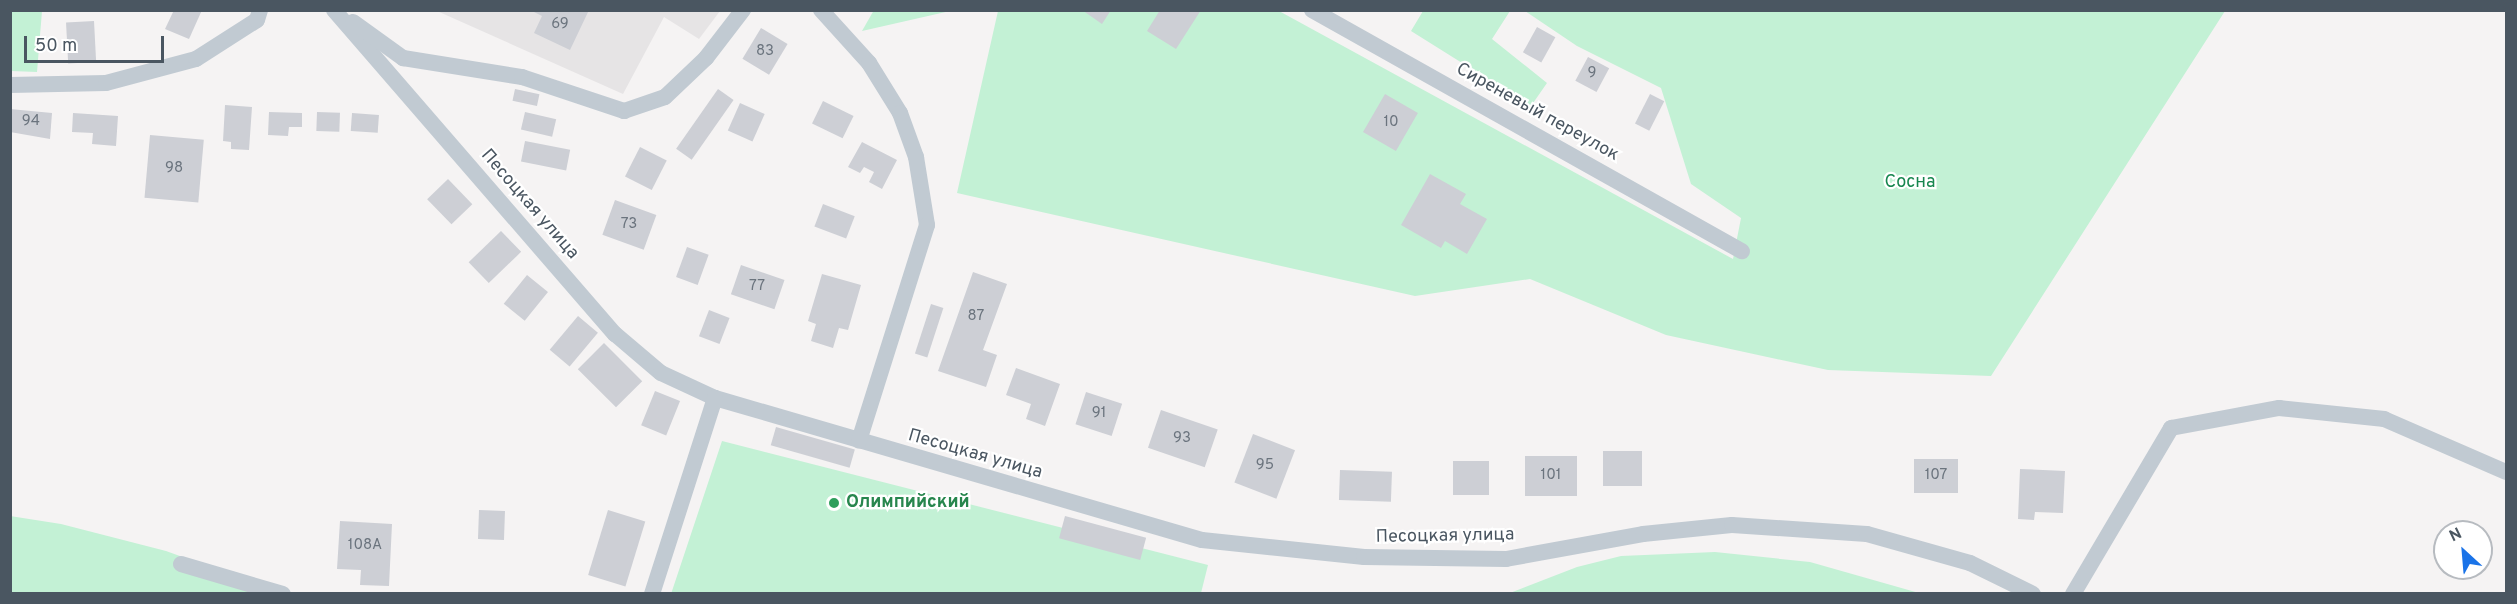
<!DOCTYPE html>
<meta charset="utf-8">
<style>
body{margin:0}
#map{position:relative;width:2517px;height:604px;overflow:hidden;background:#f5f3f3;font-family:Overpass,sans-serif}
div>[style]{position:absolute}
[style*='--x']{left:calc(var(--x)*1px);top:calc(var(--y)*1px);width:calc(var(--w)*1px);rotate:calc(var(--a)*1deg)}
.education>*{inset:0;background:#e6e4e5}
.green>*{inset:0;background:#c3f1d5}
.building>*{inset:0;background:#cdcfd5;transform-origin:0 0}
.street>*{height:16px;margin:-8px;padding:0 8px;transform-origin:8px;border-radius:8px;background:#c1cad2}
.dots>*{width:16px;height:16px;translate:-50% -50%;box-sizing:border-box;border:3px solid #fff;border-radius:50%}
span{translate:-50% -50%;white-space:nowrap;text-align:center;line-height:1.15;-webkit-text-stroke:4.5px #fff;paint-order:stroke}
.number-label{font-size:15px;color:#6b747e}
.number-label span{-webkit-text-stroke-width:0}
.street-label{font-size:18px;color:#4a5661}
.park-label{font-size:18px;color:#17864f}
.leisure-label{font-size:18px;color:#27864d;font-weight:700}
.left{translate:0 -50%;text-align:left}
.frame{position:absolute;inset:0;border:12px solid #4a5661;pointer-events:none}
.north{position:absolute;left:2433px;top:520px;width:60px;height:60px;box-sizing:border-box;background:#fff;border:2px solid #b7bbc0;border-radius:50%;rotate:334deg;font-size:16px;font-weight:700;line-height:24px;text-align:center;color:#4a5661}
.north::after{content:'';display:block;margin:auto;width:21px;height:27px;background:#1a73e8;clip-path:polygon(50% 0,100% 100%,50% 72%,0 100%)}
.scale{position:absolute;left:24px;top:36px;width:140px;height:27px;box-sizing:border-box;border:3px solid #4a5661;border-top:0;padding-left:8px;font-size:18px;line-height:21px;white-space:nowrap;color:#4a5661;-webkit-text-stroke:4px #fff;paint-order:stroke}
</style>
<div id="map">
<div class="education">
<div style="clip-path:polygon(437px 11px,720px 11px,699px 39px,664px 17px,623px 94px)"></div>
</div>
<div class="green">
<div style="clip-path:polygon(11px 10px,42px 11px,37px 72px,11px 71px)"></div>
<div style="clip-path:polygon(874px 10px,950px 10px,950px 11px,862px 31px)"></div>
<div style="clip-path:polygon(998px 11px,1279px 11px,1733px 259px,1741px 218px,1691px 184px,1661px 88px,1577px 46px,1525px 11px,2225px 11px,1991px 376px,1828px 370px,1666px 335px,1530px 279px,1415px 296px,957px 193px)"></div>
<div style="clip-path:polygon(1423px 11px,1510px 11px,1492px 39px,1547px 83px,1531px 106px,1411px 31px)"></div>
<div style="clip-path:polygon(722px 441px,1208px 565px,1201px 593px,671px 594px)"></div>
<div style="clip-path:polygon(10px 516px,61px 524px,166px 551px,282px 593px,11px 593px)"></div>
<div style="clip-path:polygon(1715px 552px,1810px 562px,1919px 593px,1510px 593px,1577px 567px,1621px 556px)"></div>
</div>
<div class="building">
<div style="clip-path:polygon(174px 10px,202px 10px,189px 39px,165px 29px)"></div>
<div style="clip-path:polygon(530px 10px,589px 10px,570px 50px,534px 33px,542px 16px)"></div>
<div style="clip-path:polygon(1082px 10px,1111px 10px,1102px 24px)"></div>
<div style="clip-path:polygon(1160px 10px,1201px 10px,1176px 49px,1147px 31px)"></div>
<div style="left:94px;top:21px;width:41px;height:28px;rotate:87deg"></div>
<div style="left:1537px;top:27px;width:21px;height:29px;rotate:29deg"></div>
<div style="left:761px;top:28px;width:31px;height:36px;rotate:31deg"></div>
<div style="left:1588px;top:57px;width:24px;height:27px;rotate:28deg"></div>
<div style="left:515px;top:89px;width:25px;height:12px;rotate:12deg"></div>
<div style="left:718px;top:89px;width:19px;height:73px;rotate:35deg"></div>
<div style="left:1385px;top:94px;width:38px;height:44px;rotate:30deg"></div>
<div style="left:1650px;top:94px;width:16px;height:33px;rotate:27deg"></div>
<div style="left:823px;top:101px;width:34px;height:25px;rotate:26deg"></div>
<div style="left:740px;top:103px;width:27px;height:30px;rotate:24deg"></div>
<div style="clip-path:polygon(225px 105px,252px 107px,249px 150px,231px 149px,231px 142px,223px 141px)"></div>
<div style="clip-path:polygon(10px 109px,52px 113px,50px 139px,10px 132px)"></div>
<div style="clip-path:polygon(269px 112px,302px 113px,302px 127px,289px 127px,288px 136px,268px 135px)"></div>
<div style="left:317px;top:112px;width:23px;height:19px;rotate:2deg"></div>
<div style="left:525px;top:112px;width:32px;height:18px;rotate:13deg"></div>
<div style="clip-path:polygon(73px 113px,118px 116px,116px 146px,92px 144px,93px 133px,72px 132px)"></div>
<div style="left:352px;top:113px;width:27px;height:18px;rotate:4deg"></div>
<div style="left:150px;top:135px;width:54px;height:63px;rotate:5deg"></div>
<div style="left:525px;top:141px;width:46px;height:21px;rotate:11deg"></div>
<div style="clip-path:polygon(862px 142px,897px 160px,882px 189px,869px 182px,874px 172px,864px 167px,860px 173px,848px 167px)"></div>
<div style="left:640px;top:147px;width:30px;height:33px;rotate:27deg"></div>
<div style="clip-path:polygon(1430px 174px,1466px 194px,1460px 204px,1487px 219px,1467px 254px,1445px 241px,1441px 248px,1401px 225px)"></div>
<div style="left:448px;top:179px;width:35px;height:29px;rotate:46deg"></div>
<div style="left:615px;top:200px;width:44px;height:37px;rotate:20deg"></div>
<div style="left:823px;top:204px;width:34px;height:24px;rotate:21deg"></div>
<div style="left:501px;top:231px;width:29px;height:45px;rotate:46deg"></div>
<div style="left:687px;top:247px;width:23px;height:32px;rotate:20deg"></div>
<div style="left:741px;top:265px;width:46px;height:31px;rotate:19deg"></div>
<div style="clip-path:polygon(973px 272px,1007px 284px,983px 350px,997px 355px,986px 387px,938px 371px)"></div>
<div style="clip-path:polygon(822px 274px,861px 285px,848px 330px,839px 328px,833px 348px,811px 341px,816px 324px,808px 321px)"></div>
<div style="left:527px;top:275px;width:27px;height:37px;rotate:39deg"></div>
<div style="left:931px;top:304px;width:13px;height:52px;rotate:18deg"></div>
<div style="left:709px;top:310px;width:22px;height:28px;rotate:21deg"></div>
<div style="left:578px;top:316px;width:26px;height:44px;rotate:40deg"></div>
<div style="left:604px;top:343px;width:54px;height:37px;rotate:45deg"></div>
<div style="clip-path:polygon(1016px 368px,1060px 384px,1045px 426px,1026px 419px,1031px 404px,1006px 395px)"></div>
<div style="left:655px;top:391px;width:27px;height:37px;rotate:22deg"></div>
<div style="left:1086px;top:392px;width:38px;height:34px;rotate:18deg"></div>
<div style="left:1161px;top:410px;width:60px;height:40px;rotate:19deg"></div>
<div style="left:776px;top:427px;width:82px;height:19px;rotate:16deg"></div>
<div style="left:1253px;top:434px;width:45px;height:52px;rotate:21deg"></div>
<div style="left:1603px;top:451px;width:39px;height:35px"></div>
<div style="left:1525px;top:456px;width:52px;height:40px"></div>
<div style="left:1914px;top:459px;width:44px;height:34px"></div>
<div style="left:1453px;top:461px;width:36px;height:34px"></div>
<div style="clip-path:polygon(2020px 469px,2065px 471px,2063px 513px,2035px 512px,2034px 520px,2018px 519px)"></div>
<div style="left:1340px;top:470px;width:52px;height:30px;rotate:2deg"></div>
<div style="left:479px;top:510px;width:26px;height:29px;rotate:2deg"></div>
<div style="left:608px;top:510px;width:39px;height:68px;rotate:17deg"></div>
<div style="left:1065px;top:516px;width:84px;height:23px;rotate:15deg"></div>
<div style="clip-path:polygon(340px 521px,392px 524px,389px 586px,360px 585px,361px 570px,337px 569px)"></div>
</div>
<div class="street">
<div style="--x:334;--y:10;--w:429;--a:49.1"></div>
<div style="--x:615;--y:334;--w:60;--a:40.3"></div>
<div style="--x:661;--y:373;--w:60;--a:24.8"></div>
<div style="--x:715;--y:398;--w:507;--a:16.26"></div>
<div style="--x:1202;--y:540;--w:163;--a:6"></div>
<div style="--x:1364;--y:557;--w:142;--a:0.8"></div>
<div style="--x:1506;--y:559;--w:139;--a:-10.3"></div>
<div style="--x:1643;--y:534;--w:89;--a:-5.8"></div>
<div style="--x:1732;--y:525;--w:135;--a:3.8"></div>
<div style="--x:1867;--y:534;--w:107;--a:15.7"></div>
<div style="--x:1970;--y:563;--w:70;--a:26.2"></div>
<div style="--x:821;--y:10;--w:72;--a:47.8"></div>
<div style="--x:869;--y:63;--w:59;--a:58.2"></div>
<div style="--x:900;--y:113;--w:47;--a:70"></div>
<div style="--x:916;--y:157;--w:69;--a:80.8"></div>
<div style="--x:927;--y:225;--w:226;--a:107.5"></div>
<div style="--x:1312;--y:10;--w:493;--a:29.3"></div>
<div style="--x:353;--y:22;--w:62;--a:35.8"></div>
<div style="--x:403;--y:58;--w:121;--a:9.1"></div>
<div style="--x:522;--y:77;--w:108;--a:18.4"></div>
<div style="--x:624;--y:111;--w:43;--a:-18.9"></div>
<div style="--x:665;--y:97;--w:57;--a:-43.6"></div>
<div style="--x:706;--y:58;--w:61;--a:-52.4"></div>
<div style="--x:10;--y:85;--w:96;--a:-1.2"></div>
<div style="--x:106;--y:83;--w:93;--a:-14.9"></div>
<div style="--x:196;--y:59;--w:72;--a:-32.6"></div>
<div style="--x:257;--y:20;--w:10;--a:-73"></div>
<div style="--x:181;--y:564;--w:106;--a:16.4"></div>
<div style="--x:652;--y:594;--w:206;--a:-72.2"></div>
<div style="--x:2073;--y:594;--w:193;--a:-59.4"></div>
<div style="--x:2171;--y:428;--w:110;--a:-10.5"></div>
<div style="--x:2279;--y:408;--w:106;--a:6"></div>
<div style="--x:2384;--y:419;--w:133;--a:23.5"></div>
</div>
<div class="dots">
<div style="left:834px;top:503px;background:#2e9e5b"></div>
</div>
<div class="number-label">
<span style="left:560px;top:25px">69</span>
<span style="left:765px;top:52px">83</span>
<span style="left:1592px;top:74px">9</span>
<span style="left:31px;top:122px">94</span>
<span style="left:1391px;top:123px">10</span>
<span style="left:174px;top:169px">98</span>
<span style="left:629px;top:225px">73</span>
<span style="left:757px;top:287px">77</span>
<span style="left:976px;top:317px">87</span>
<span style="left:1099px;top:414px">91</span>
<span style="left:1182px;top:439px">93</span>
<span style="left:1265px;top:466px">95</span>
<span style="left:1551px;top:476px">101</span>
<span style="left:1936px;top:476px">107</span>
<span style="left:365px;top:546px">108А</span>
</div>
<div class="street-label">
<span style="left:1537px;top:113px;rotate:29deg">Сиреневый переулок</span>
<span style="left:529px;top:205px;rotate:49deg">Песоцкая улица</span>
<span style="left:975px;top:455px;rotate:16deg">Песоцкая улица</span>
<span style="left:1445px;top:537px;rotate:-1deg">Песоцкая улица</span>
</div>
<div class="park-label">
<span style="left:1910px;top:183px">Сосна</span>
</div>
<div class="leisure-label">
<span class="left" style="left:846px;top:503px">Олимпийский</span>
</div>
<div class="frame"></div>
<div class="north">N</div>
<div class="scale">50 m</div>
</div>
